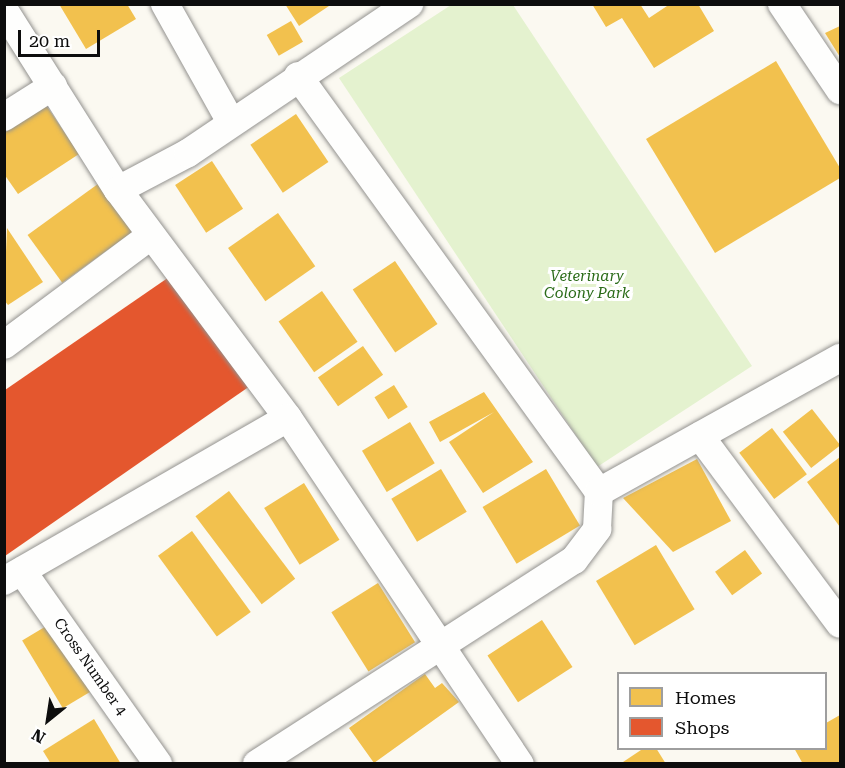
<!DOCTYPE html>
<style>
body{margin:0}
#map{position:relative;width:845px;height:768px;overflow:hidden;background:#fbf9f1;font-family:"Roboto Serif",serif}
div>[style]{position:absolute}
[style*='--x']{left:calc(var(--x)*1px);top:calc(var(--y)*1px);width:calc(var(--w)*1px);rotate:calc(var(--a)*1deg)}
.green>*{inset:0;background:#e4f2cf}
.homes>*{inset:0;background:#f2c14e;transform-origin:0 0}
.shops>*{inset:0;background:#e4572e}
.roads{filter:drop-shadow(0 0 2px #949390) drop-shadow(0 0 2px #949390)}
.minor>*{height:28px;margin:-14px;padding:0 14px;transform-origin:14px;border-radius:14px;background:#fefefd}
span{translate:-50% -50%;white-space:nowrap;text-align:center;line-height:1.15;-webkit-text-stroke:6px #fff;paint-order:stroke}
.park-label{font-size:15px;color:#2a6b18;font-style:italic}
.street-label{font-size:15px;color:#0d0d0d}
.frame{position:absolute;inset:0;border:6px solid #0d0d0d;pointer-events:none}
.legend{position:absolute;left:617px;top:672px;width:210px;height:78px;box-sizing:border-box;background:#fff;border:2px solid #9e9e9e;margin:0;padding:8px 10px;list-style:none;font-size:18px;color:#0d0d0d}
.legend li{display:flex;align-items:center;gap:12px;height:30px}
.legend b{width:30px;border:2px solid #9e9e9e}
.north{position:absolute;left:18px;top:690px;width:60px;height:60px;-webkit-text-stroke:4px #fff;paint-order:stroke;rotate:210deg;font-size:16px;font-weight:700;line-height:24px;text-align:center;color:#0d0d0d}
.north::after{content:'';display:block;margin:auto;width:21px;height:27px;background:#0d0d0d;clip-path:polygon(50% 0,100% 100%,50% 72%,0 100%)}
.scale{position:absolute;left:18px;top:30px;width:82px;height:27px;box-sizing:border-box;border:3px solid #0d0d0d;border-top:0;padding-left:8px;font-size:18px;line-height:21px;white-space:nowrap;color:#0d0d0d;-webkit-text-stroke:4px #fff;paint-order:stroke}
</style>
<div id="map">
<div class="green">
<div style="clip-path:polygon(451px 5px,513px 5px,752px 366px,597px 467px,339px 78px)"></div>
</div>
<div class="homes">
<div style="clip-path:polygon(59px 4px,127px 4px,136px 19px,86px 49px)"></div>
<div style="clip-path:polygon(285px 4px,332px 4px,299px 26px)"></div>
<div style="clip-path:polygon(592px 4px,640px 4px,649px 18px,670px 4px,698px 4px,714px 31px,654px 68px,622px 18px,606px 27px)"></div>
<div style="left:291px;top:21px;width:24px;height:28px;rotate:60deg"></div>
<div style="clip-path:polygon(840px 26px,840px 57px,825px 33px)"></div>
<div style="clip-path:polygon(776px 61px,840px 168px,840px 178px,715px 253px,646px 139px)"></div>
<div style="clip-path:polygon(46px 105px,79px 154px,18px 194px,4px 174px,4px 133px)"></div>
<div style="left:296px;top:114px;width:58px;height:55px;rotate:56deg"></div>
<div style="left:212px;top:161px;width:57px;height:44px;rotate:57deg"></div>
<div style="left:102px;top:181px;width:59px;height:92px;rotate:54deg"></div>
<div style="left:278px;top:213px;width:65px;height:61px;rotate:55deg"></div>
<div style="clip-path:polygon(7px 228px,43px 282px,8px 305px,4px 300px)"></div>
<div style="left:395px;top:261px;width:76px;height:51px;rotate:56deg"></div>
<div style="left:322px;top:291px;width:62px;height:53px;rotate:55deg"></div>
<div style="left:363px;top:346px;width:35px;height:55px;rotate:55deg"></div>
<div style="left:394px;top:385px;width:26px;height:23px;rotate:58deg"></div>
<div style="clip-path:polygon(484px 392px,533px 462px,483px 493px,449px 442px,494px 412px,440px 442px,429px 422px)"></div>
<div style="left:812px;top:409px;width:46px;height:37px;rotate:52deg"></div>
<div style="left:410px;top:422px;width:48px;height:56px;rotate:59deg"></div>
<div style="left:772px;top:428px;width:58px;height:41px;rotate:53deg"></div>
<div style="clip-path:polygon(840px 457px,840px 527px,807px 482px)"></div>
<div style="clip-path:polygon(697px 459px,731px 521px,673px 552px,623px 498px)"></div>
<div style="left:441px;top:469px;width:50px;height:58px;rotate:59deg"></div>
<div style="left:546px;top:469px;width:66px;height:74px;rotate:59deg"></div>
<div style="left:304px;top:483px;width:67px;height:47px;rotate:58deg"></div>
<div style="left:229px;top:491px;width:110px;height:42px;rotate:53deg"></div>
<div style="left:192px;top:531px;width:100px;height:42px;rotate:54deg"></div>
<div style="left:656px;top:545px;width:75px;height:70px;rotate:59deg"></div>
<div style="left:745px;top:550px;width:29px;height:37px;rotate:54deg"></div>
<div style="left:378px;top:583px;width:70px;height:55px;rotate:58deg"></div>
<div style="left:542px;top:620px;width:56px;height:65px;rotate:57deg"></div>
<div style="left:53px;top:622px;width:79px;height:36px;rotate:59deg"></div>
<div style="clip-path:polygon(425px 674px,435px 688px,442px 683px,459px 702px,374px 763px,349px 728px)"></div>
<div style="clip-path:polygon(840px 715px,840px 764px,803px 764px,794px 748px,826px 748px,826px 723px)"></div>
<div style="clip-path:polygon(94px 719px,121px 764px,51px 764px,43px 751px)"></div>
<div style="clip-path:polygon(644px 748px,656px 748px,666px 764px,620px 764px)"></div>
</div>
<div class="shops">
<div style="clip-path:polygon(172px 275px,250px 386px,5px 556px,5px 390px)"></div>
</div>
<div class="roads">
<div class="minor">
<div style="--x:165;--y:4;--w:135;--a:60.8"></div>
<div style="--x:782;--y:4;--w:104;--a:56"></div>
<div style="--x:4;--y:10;--w:213;--a:57.7"></div>
<div style="--x:118;--y:190;--w:284;--a:53.3"></div>
<div style="--x:288;--y:418;--w:417;--a:56.2"></div>
<div style="--x:298;--y:76;--w:513;--a:54.11"></div>
<div style="--x:4;--y:117;--w:58;--a:-32.3"></div>
<div style="--x:118;--y:190;--w:79;--a:-27.9"></div>
<div style="--x:188;--y:153;--w:267;--a:-34"></div>
<div style="--x:4;--y:345;--w:182;--a:-36.7"></div>
<div style="--x:700;--y:436;--w:234;--a:53.3"></div>
<div style="--x:22;--y:571;--w:236;--a:54.8"></div>
<div style="--x:4;--y:581;--w:327;--a:-29.9"></div>
<div style="--x:257;--y:764;--w:377;--a:-32.8"></div>
<div style="--x:574;--y:560;--w:39;--a:-53"></div>
<div style="--x:597;--y:529;--w:37;--a:-87"></div>
<div style="--x:599;--y:492;--w:276;--a:-29.1"></div>
</div>
</div>
<div class="park-label">
<span style="left:587px;top:285px">Veterinary<br>Colony Park</span>
</div>
<div class="street-label">
<span style="left:90px;top:667px;rotate:55deg">Cross Number 4</span>
</div>
<div class="frame"></div>
<ul class="legend">
<li><b style="height:16px;background:#f2c14e"></b>Homes</li>
<li><b style="height:16px;background:#e4572e"></b>Shops</li>
</ul>
<div class="north">N</div>
<div class="scale">20 m</div>
</div>
